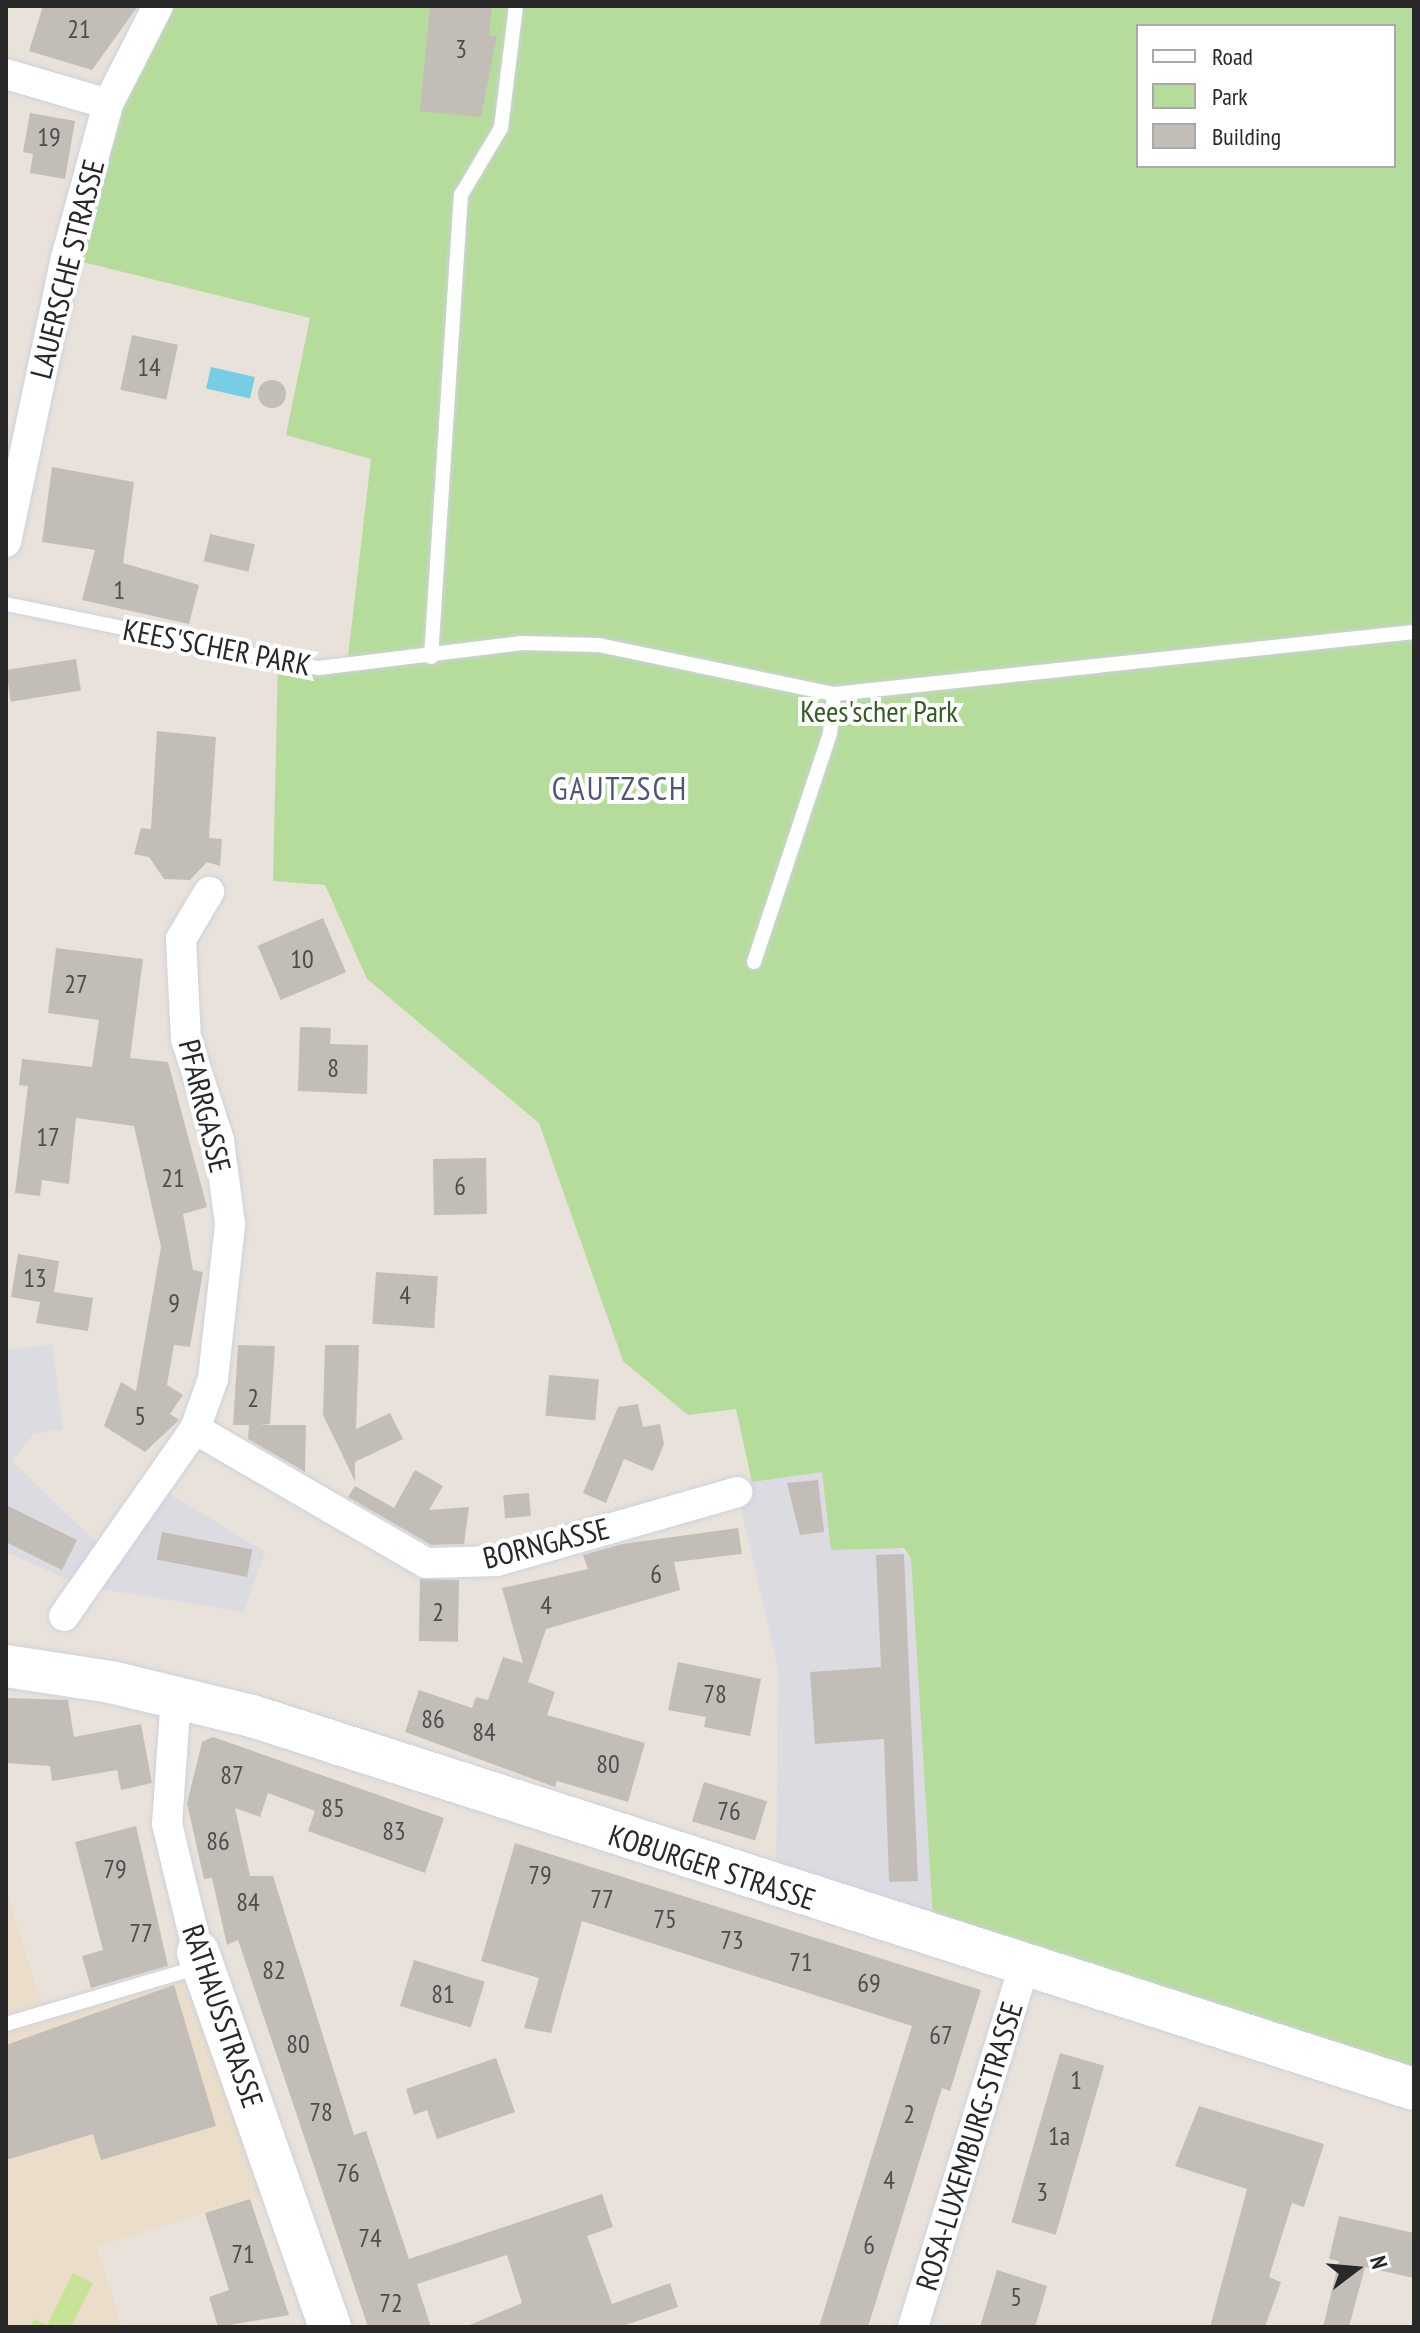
<!DOCTYPE html>
<style>
body{margin:0}
#map{position:relative;width:1420px;height:2333px;overflow:hidden;background:#e9e2db;font-family:"PT Sans Narrow",sans-serif}
div>[style]{position:absolute}
[style*='--x']{left:calc(var(--x)*1px);top:calc(var(--y)*1px);width:calc(var(--w)*1px);rotate:calc(var(--a)*1deg)}
.industrial>*{inset:0;background:#dcdbe2}
.education>*{inset:0;background:#eadecb}
.green>*{inset:0;background:#b6dc9b}
.pitch>*{inset:0;background:#c8e297}
.water>*{inset:0;background:#75cee3;transform-origin:0 0}
.building>*{inset:0;background:#c2bdb6;transform-origin:0 0}
.round{border-radius:50%}
.roads{filter:drop-shadow(0 0 2px #cdd1dc) drop-shadow(0 0 2px #cdd1dc)}
.lane>*{height:14px;margin:-7px;padding:0 7px;transform-origin:7px;border-radius:7px;background:#fff}
.street>*{height:30px;margin:-15px;padding:0 15px;transform-origin:15px;border-radius:15px;background:#fff}
.secondary>*{height:42px;margin:-21px;padding:0 21px;transform-origin:21px;border-radius:21px;background:#fff}
span{translate:-50% -50%;white-space:nowrap;text-align:center;line-height:1.15;-webkit-text-stroke:8px #fff;paint-order:stroke}
.number-label{font-size:26px;color:#4e4d4c}
.number-label span{-webkit-text-stroke-width:0}
.street-label{font-size:30px;color:#282828}
.park-label{font-size:30px;color:#315e1f}
.neighbourhood-label{font-size:32px;color:#4d5674;letter-spacing:2px}
.frame{position:absolute;inset:0;border:8px solid #282828;pointer-events:none}
.legend{position:absolute;left:1136px;top:24px;width:260px;height:144px;box-sizing:border-box;background:#fff;border:2px solid #a9a9a9;margin:0;padding:10px 14px;list-style:none;font-size:24px;color:#282828}
.legend li{display:flex;align-items:center;gap:16px;height:40px}
.legend b{width:40px;border:2px solid #a9a9a9}
.north{position:absolute;left:1316px;top:2229px;width:80px;height:80px;-webkit-text-stroke:6px #fff;paint-order:stroke;rotate:74deg;font-size:22px;font-weight:700;line-height:32px;text-align:center;color:#282828}
.north::after{content:'';display:block;margin:auto;width:28px;height:36px;background:#282828;clip-path:polygon(50% 0,100% 100%,50% 72%,0 100%)}
</style>
<div id="map">
<div class="industrial">
<div style="clip-path:polygon(52px 1344px,63px 1429px,34px 1434px,12px 1461px,104px 1550px,154px 1484px,265px 1552px,244px 1612px,82px 1586px,6px 1552px,6px 1350px)"></div>
<div style="clip-path:polygon(822px 1471px,911px 1559px,934px 1936px,776px 1888px,778px 1668px,737px 1492px,745px 1483px)"></div>
</div>
<div class="education">
<div style="clip-path:polygon(6px 1888px,44px 2012px,204px 1966px,282px 2188px,97px 2247px,122px 2327px,6px 2327px)"></div>
</div>
<div class="green">
<div style="clip-path:polygon(evenodd,158px 6px,1414px 6px,1414px 2089px,934px 1936px,911px 1559px,904px 1548px,831px 1550px,822px 1472px,752px 1482px,736px 1409px,688px 1415px,623px 1361px,539px 1123px,367px 979px,325px 885px,273px 881px,278px 660px,347px 665px,371px 459px,286px 435px,310px 318px,66px 258px,158px 6px,1138px 26px,1394px 26px,1394px 166px,1138px 166px,1138px 26px)"></div>
</div>
<div class="pitch">
<div style="clip-path:polygon(73px 2273px,93px 2283px,71px 2327px,30px 2327px,34px 2319px,47px 2325px)"></div>
</div>
<div class="water">
<div style="left:211px;top:367px;width:45px;height:22px;rotate:13deg"></div>
</div>
<div class="building">
<div style="clip-path:polygon(43px 6px,138px 6px,92px 70px,29px 51px)"></div>
<div style="clip-path:polygon(430px 6px,492px 6px,489px 35px,497px 36px,481px 117px,420px 111px)"></div>
<div style="clip-path:polygon(30px 113px,75px 121px,65px 179px,30px 173px,33px 154px,23px 152px)"></div>
<div style="left:132px;top:335px;width:47px;height:56px;rotate:12deg"></div>
<div class="round" style="left:258px;top:380px;width:28px;height:28px"></div>
<div style="clip-path:polygon(52px 467px,134px 482px,123px 563px,199px 585px,189px 624px,82px 600px,95px 550px,42px 542px)"></div>
<div style="left:210px;top:534px;width:46px;height:28px;rotate:13deg"></div>
<div style="left:76px;top:659px;width:32px;height:71px;rotate:81deg"></div>
<div style="clip-path:polygon(157px 731px,216px 737px,209px 838px,222px 839px,220px 866px,207px 862px,190px 880px,164px 879px,149px 857px,134px 854px,141px 828px,151px 829px)"></div>
<div style="left:323px;top:918px;width:59px;height:71px;rotate:67deg"></div>
<div style="clip-path:polygon(56px 948px,143px 959px,130px 1058px,168px 1062px,207px 1207px,183px 1214px,193px 1270px,203px 1272px,190px 1347px,174px 1345px,167px 1385px,183px 1395px,170px 1414px,179px 1420px,145px 1452px,104px 1426px,121px 1382px,136px 1391px,161px 1247px,134px 1126px,76px 1118px,69px 1184px,42px 1180px,40px 1196px,15px 1193px,28px 1086px,19px 1085px,22px 1059px,92px 1067px,99px 1020px,48px 1013px)"></div>
<div style="clip-path:polygon(300px 1027px,331px 1028px,330px 1044px,368px 1045px,367px 1094px,298px 1091px)"></div>
<div style="left:486px;top:1158px;width:56px;height:53px;rotate:89deg"></div>
<div style="clip-path:polygon(18px 1254px,59px 1261px,54px 1292px,93px 1298px,88px 1331px,36px 1323px,40px 1302px,11px 1297px)"></div>
<div style="left:376px;top:1272px;width:62px;height:52px;rotate:4deg"></div>
<div style="clip-path:polygon(238px 1345px,275px 1346px,270px 1424px,259px 1425px,306px 1425px,305px 1472px,248px 1439px,249px 1425px,233px 1425px)"></div>
<div style="clip-path:polygon(325px 1345px,359px 1345px,356px 1429px,390px 1413px,403px 1439px,355px 1462px,355px 1481px,323px 1415px)"></div>
<div style="left:549px;top:1375px;width:50px;height:41px;rotate:5deg"></div>
<div style="clip-path:polygon(638px 1404px,643px 1427px,660px 1424px,664px 1444px,653px 1471px,624px 1459px,606px 1503px,583px 1493px,618px 1407px)"></div>
<div style="clip-path:polygon(415px 1470px,443px 1486px,429px 1510px,469px 1507px,464px 1544px,431px 1545px,348px 1497px,355px 1486px,394px 1508px)"></div>
<div style="clip-path:polygon(818px 1480px,824px 1532px,800px 1535px,787px 1483px)"></div>
<div style="left:529px;top:1493px;width:23px;height:26px;rotate:85deg"></div>
<div style="clip-path:polygon(6px 1505px,77px 1540px,62px 1570px,6px 1542px)"></div>
<div style="clip-path:polygon(738px 1528px,742px 1554px,674px 1562px,680px 1590px,546px 1629px,528px 1682px,555px 1692px,547px 1715px,645px 1743px,628px 1802px,557px 1781px,555px 1787px,405px 1732px,419px 1690px,472px 1708px,476px 1697px,488px 1700px,503px 1657px,523px 1663px,502px 1588px,588px 1569px,583px 1555px,622px 1544px)"></div>
<div style="left:162px;top:1532px;width:92px;height:28px;rotate:11deg"></div>
<div style="clip-path:polygon(904px 1554px,918px 1881px,889px 1882px,884px 1739px,815px 1744px,810px 1672px,881px 1667px,876px 1555px)"></div>
<div style="left:420px;top:1579px;width:39px;height:62px;rotate:1deg"></div>
<div style="clip-path:polygon(678px 1662px,761px 1679px,750px 1736px,704px 1727px,706px 1717px,668px 1710px)"></div>
<div style="clip-path:polygon(6px 1698px,68px 1700px,74px 1737px,141px 1724px,152px 1783px,121px 1790px,117px 1770px,52px 1781px,50px 1766px,6px 1763px)"></div>
<div style="clip-path:polygon(213px 1737px,444px 1818px,425px 1873px,308px 1831px,315px 1811px,268px 1793px,260px 1817px,235px 1808px,250px 1876px,273px 1876px,354px 2135px,366px 2131px,409px 2259px,602px 2194px,613px 2227px,587px 2236px,612px 2304px,670px 2283px,678px 2307px,620px 2327px,465px 2327px,522px 2303px,507px 2255px,417px 2284px,431px 2327px,368px 2327px,238px 1940px,227px 1945px,212px 1878px,204px 1879px,187px 1803px,202px 1742px)"></div>
<div style="left:704px;top:1782px;width:66px;height:41px;rotate:17deg"></div>
<div style="clip-path:polygon(136px 1826px,168px 1966px,91px 1988px,82px 1956px,103px 1950px,75px 1842px)"></div>
<div style="clip-path:polygon(515px 1843px,981px 1990px,950px 2091px,942px 2088px,868px 2327px,819px 2327px,912px 2026px,582px 1921px,551px 2033px,524px 2028px,539px 1978px,481px 1961px)"></div>
<div style="left:414px;top:1960px;width:74px;height:48px;rotate:17deg"></div>
<div style="clip-path:polygon(174px 1985px,216px 2126px,101px 2160px,93px 2134px,6px 2160px,6px 2045px)"></div>
<div style="left:1060px;top:2053px;width:46px;height:176px;rotate:16deg"></div>
<div style="clip-path:polygon(496px 2058px,515px 2112px,437px 2139px,427px 2110px,414px 2115px,406px 2089px)"></div>
<div style="clip-path:polygon(1199px 2106px,1324px 2144px,1304px 2207px,1292px 2203px,1269px 2277px,1281px 2282px,1265px 2327px,1210px 2327px,1247px 2189px,1175px 2166px)"></div>
<div style="clip-path:polygon(250px 2199px,289px 2315px,218px 2327px,209px 2297px,229px 2290px,205px 2213px)"></div>
<div style="clip-path:polygon(1339px 2216px,1414px 2233px,1414px 2278px,1365px 2267px,1349px 2327px,1323px 2327px,1339px 2261px,1329px 2259px)"></div>
<div style="clip-path:polygon(997px 2270px,1047px 2286px,1035px 2327px,980px 2327px)"></div>
</div>
<div class="roads">
<div class="lane">
<div style="--x:6;--y:604;--w:319;--a:11.6"></div>
<div style="--x:319;--y:668;--w:205;--a:-7"></div>
<div style="--x:522;--y:643;--w:77;--a:1.5"></div>
<div style="--x:599;--y:645;--w:240;--a:11.8"></div>
<div style="--x:834;--y:694;--w:583;--a:-6.1"></div>
<div style="--x:431;--y:657;--w:463;--a:-86.3"></div>
<div style="--x:461;--y:195;--w:78;--a:-59.2"></div>
<div style="--x:501;--y:128;--w:123;--a:-83"></div>
<div style="--x:754;--y:962;--w:241;--a:-71.6"></div>
<div style="--x:830;--y:733;--w:39;--a:-84"></div>
<div style="--x:6;--y:2024;--w:201;--a:-16.5"></div>
</div>
<div class="street">
<div style="--x:6;--y:74;--w:106;--a:16.4"></div>
<div style="--x:6;--y:542;--w:290;--a:-78.1"></div>
<div style="--x:66;--y:258;--w:160;--a:-74.7"></div>
<div style="--x:108;--y:104;--w:110;--a:-63"></div>
<div style="--x:195;--y:1429;--w:267;--a:30.1"></div>
<div style="--x:426;--y:1563;--w:71;--a:-1.6"></div>
<div style="--x:497;--y:1561;--w:250;--a:-16"></div>
<div style="--x:64;--y:1616;--w:228;--a:-55"></div>
<div style="--x:195;--y:1429;--w:53;--a:-70.2"></div>
<div style="--x:213;--y:1379;--w:156;--a:-83.7"></div>
<div style="--x:230;--y:1224;--w:85;--a:-97.5"></div>
<div style="--x:219;--y:1140;--w:106;--a:-108.1"></div>
<div style="--x:186;--y:1039;--w:100;--a:-92.9"></div>
<div style="--x:181;--y:939;--w:55;--a:-59.2"></div>
<div style="--x:176;--y:1696;--w:128;--a:94"></div>
<div style="--x:167;--y:1824;--w:132;--a:76.4"></div>
<div style="--x:913;--y:2327;--w:378;--a:-72.9"></div>
</div>
<div class="secondary">
<div style="--x:6;--y:1666;--w:106;--a:8.7"></div>
<div style="--x:111;--y:1682;--w:145;--a:13.6"></div>
<div style="--x:252;--y:1716;--w:1220;--a:17.8"></div>
<div style="--x:198;--y:1952;--w:398;--a:70.6"></div>
</div>
</div>
<div class="number-label">
<span style="left:79px;top:29px">21</span>
<span style="left:461px;top:49px">3</span>
<span style="left:49px;top:137px">19</span>
<span style="left:149px;top:367px">14</span>
<span style="left:119px;top:590px">1</span>
<span style="left:302px;top:959px">10</span>
<span style="left:76px;top:984px">27</span>
<span style="left:333px;top:1068px">8</span>
<span style="left:48px;top:1137px">17</span>
<span style="left:173px;top:1178px">21</span>
<span style="left:460px;top:1186px">6</span>
<span style="left:35px;top:1278px">13</span>
<span style="left:405px;top:1295px">4</span>
<span style="left:174px;top:1303px">9</span>
<span style="left:253px;top:1398px">2</span>
<span style="left:140px;top:1416px">5</span>
<span style="left:656px;top:1574px">6</span>
<span style="left:546px;top:1605px">4</span>
<span style="left:438px;top:1612px">2</span>
<span style="left:715px;top:1694px">78</span>
<span style="left:433px;top:1719px">86</span>
<span style="left:484px;top:1732px">84</span>
<span style="left:608px;top:1764px">80</span>
<span style="left:232px;top:1775px">87</span>
<span style="left:333px;top:1808px">85</span>
<span style="left:729px;top:1811px">76</span>
<span style="left:394px;top:1831px">83</span>
<span style="left:218px;top:1841px">86</span>
<span style="left:115px;top:1869px">79</span>
<span style="left:540px;top:1875px">79</span>
<span style="left:602px;top:1899px">77</span>
<span style="left:248px;top:1902px">84</span>
<span style="left:665px;top:1919px">75</span>
<span style="left:141px;top:1933px">77</span>
<span style="left:732px;top:1940px">73</span>
<span style="left:801px;top:1962px">71</span>
<span style="left:274px;top:1970px">82</span>
<span style="left:869px;top:1983px">69</span>
<span style="left:443px;top:1994px">81</span>
<span style="left:941px;top:2035px">67</span>
<span style="left:298px;top:2044px">80</span>
<span style="left:1076px;top:2080px">1</span>
<span style="left:321px;top:2112px">78</span>
<span style="left:909px;top:2114px">2</span>
<span style="left:1059px;top:2136px">1a</span>
<span style="left:348px;top:2173px">76</span>
<span style="left:889px;top:2180px">4</span>
<span style="left:1042px;top:2192px">3</span>
<span style="left:370px;top:2238px">74</span>
<span style="left:869px;top:2245px">6</span>
<span style="left:243px;top:2254px">71</span>
<span style="left:1016px;top:2297px">5</span>
<span style="left:391px;top:2303px">72</span>
</div>
<div class="street-label">
<span style="left:67px;top:269px;rotate:-76deg">LAUERSCHE STRASSE</span>
<span style="left:217px;top:647px;rotate:11deg">KEES'SCHER PARK</span>
<span style="left:205px;top:1106px;rotate:76deg">PFARRGASSE</span>
<span style="left:546px;top:1543px;rotate:-14deg">BORNGASSE</span>
<span style="left:712px;top:1867px;rotate:18deg">KOBURGER STRASSE</span>
<span style="left:223px;top:2016px;rotate:71deg">RATHAUSSTRASSE</span>
<span style="left:969px;top:2146px;rotate:-73deg">ROSA-LUXEMBURG-STRASSE</span>
</div>
<div class="park-label">
<span style="left:879px;top:711px">Kees'scher Park</span>
</div>
<div class="neighbourhood-label">
<span style="left:620px;top:788px">GAUTZSCH</span>
</div>
<div class="frame"></div>
<ul class="legend">
<li><b style="height:10px;background:#fff"></b>Road</li>
<li><b style="height:22px;background:#b6dc9b"></b>Park</li>
<li><b style="height:22px;background:#c2bdb6"></b>Building</li>
</ul>
<div class="north">N</div>
</div>
